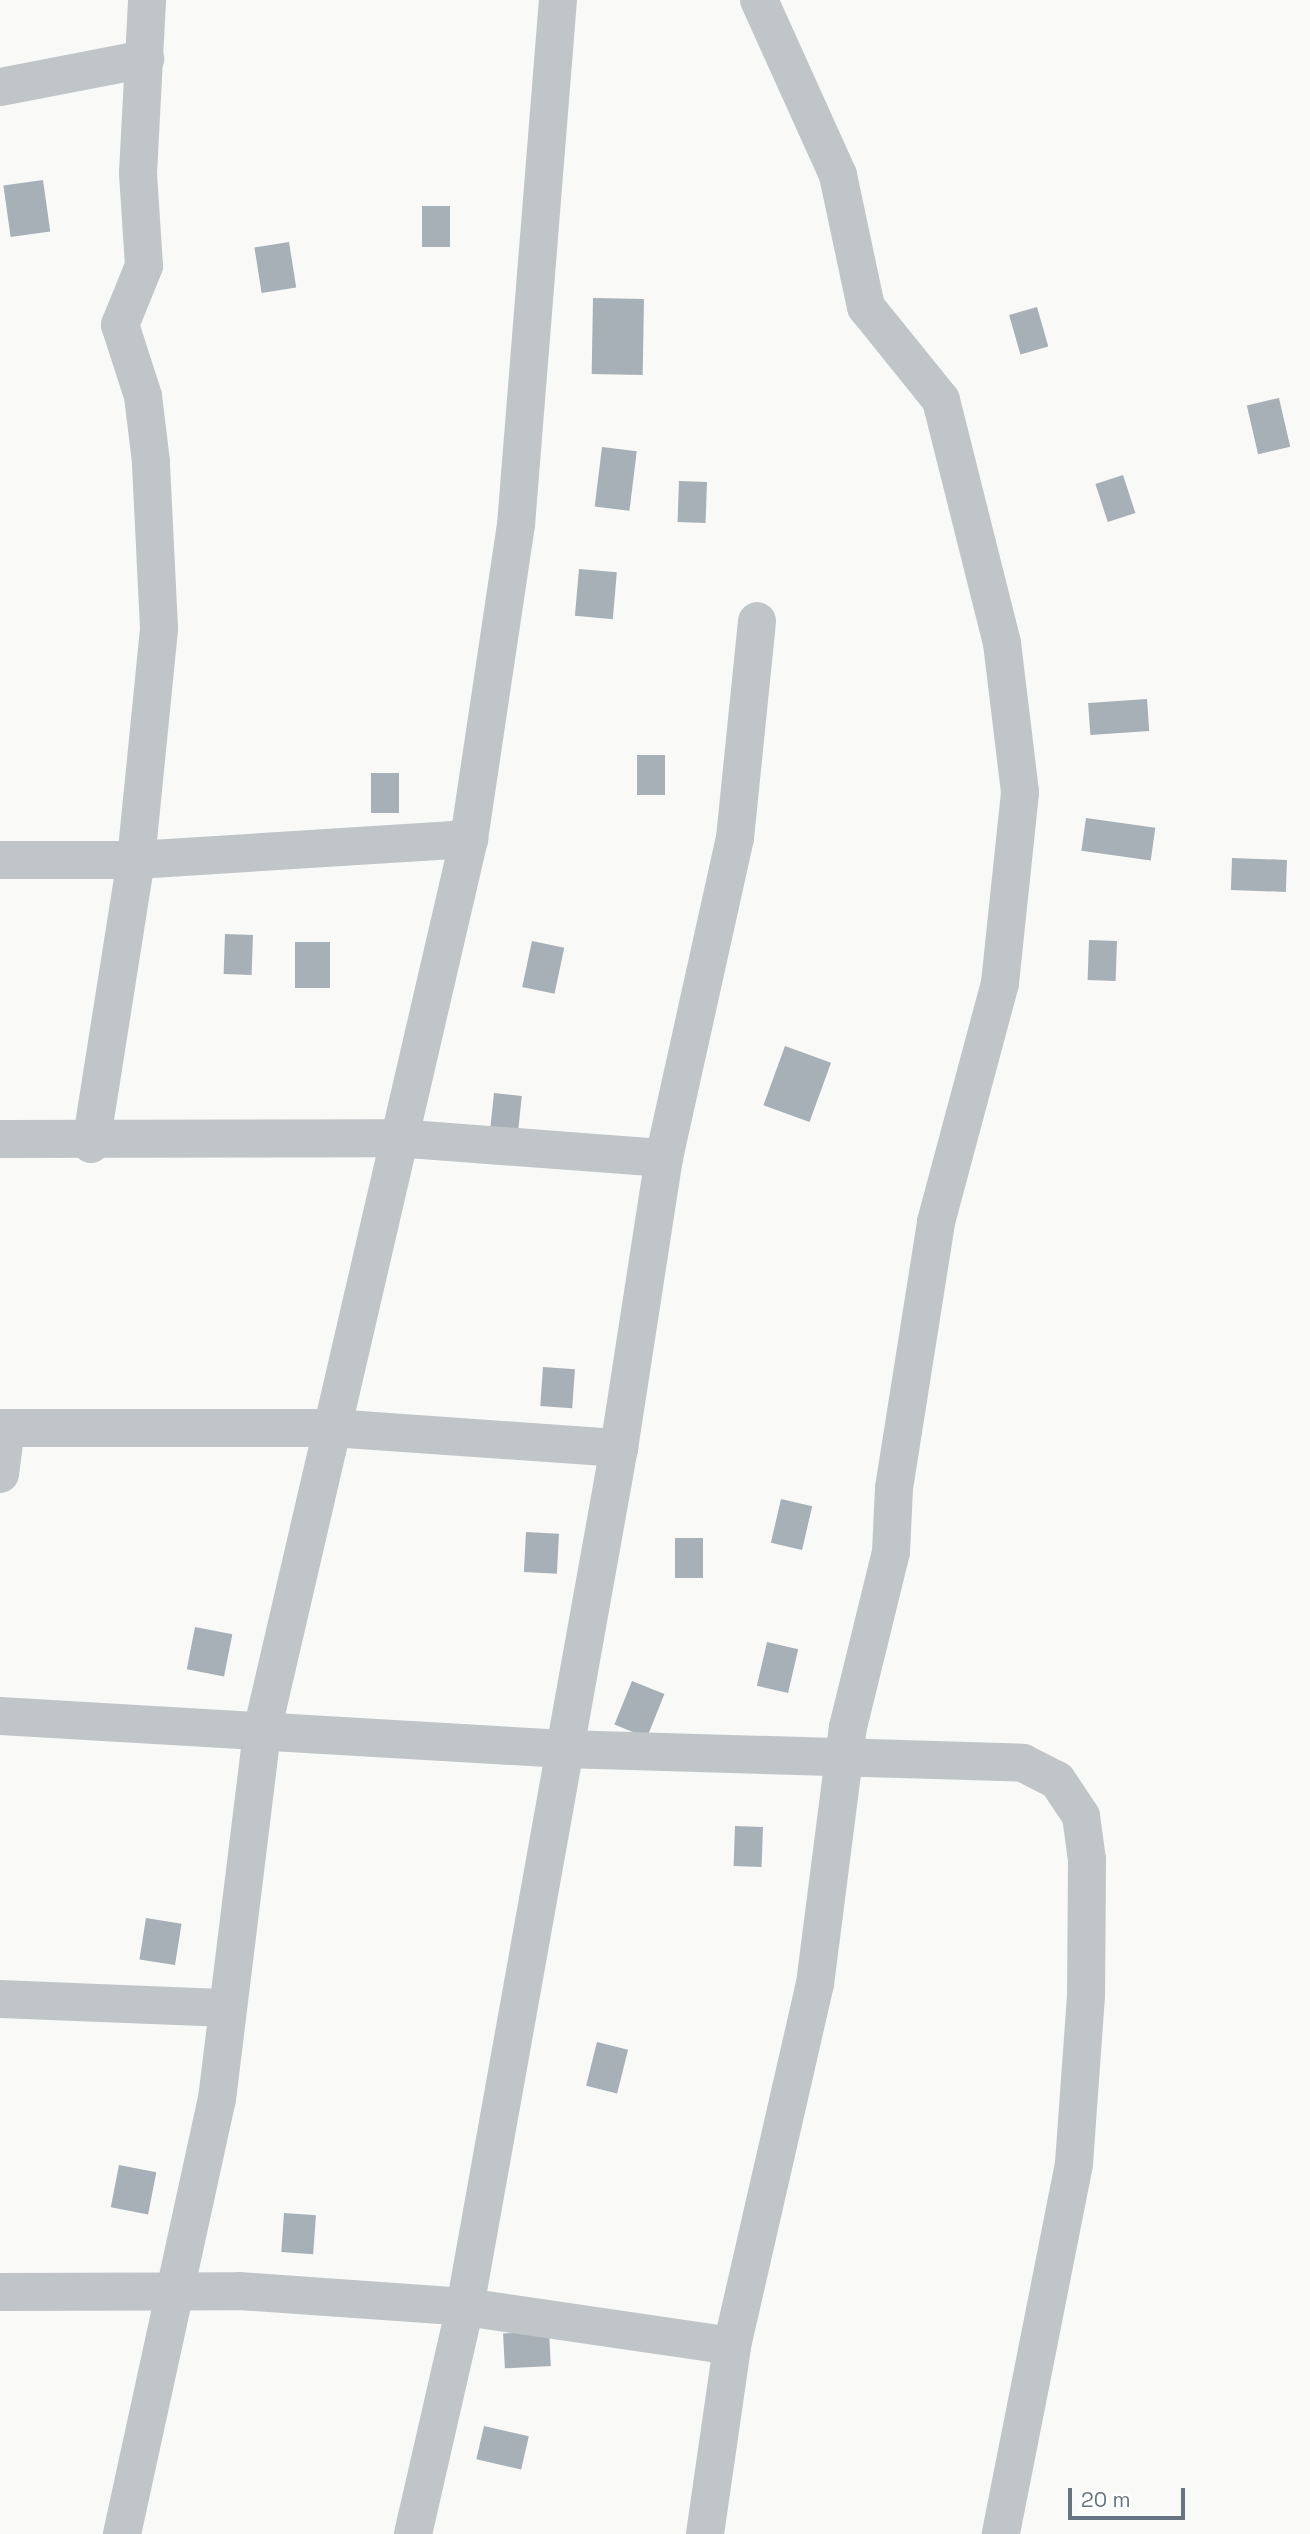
<!DOCTYPE html>
<style>
body{margin:0}
#map{position:relative;width:1310px;height:2534px;overflow:hidden;background:#f9f9f7;font-family:"Space Grotesk",sans-serif}
div>[style]{position:absolute}
[style*='--x']{left:calc(var(--x)*1px);top:calc(var(--y)*1px);width:calc(var(--w)*1px);rotate:calc(var(--a)*1deg)}
.building>*{inset:0;background:#a7b0b6;transform-origin:0 0}
.minor>*{height:38px;margin:-19px;padding:0 19px;transform-origin:19px;border-radius:19px;background:#c0c5c8}
span{translate:-50% -50%;white-space:nowrap;text-align:center;line-height:1.15;-webkit-text-stroke:7px #fff;paint-order:stroke}
.scale{position:absolute;left:1068px;top:2488px;width:117px;height:32px;box-sizing:border-box;border:4px solid #657480;border-top:0;padding-left:9px;font-size:21px;line-height:24px;white-space:nowrap;color:#657480;-webkit-text-stroke:5px #fff;paint-order:stroke}
</style>
<div id="map">
<div class="building">
<div style="left:43px;top:180px;width:52px;height:40px;rotate:82deg"></div>
<div style="left:422px;top:206px;width:28px;height:41px"></div>
<div style="left:289px;top:242px;width:46px;height:35px;rotate:81deg"></div>
<div style="left:593px;top:298px;width:51px;height:76px;rotate:1deg"></div>
<div style="left:1037px;top:307px;width:41px;height:29px;rotate:74deg"></div>
<div style="left:1279px;top:398px;width:50px;height:33px;rotate:77deg"></div>
<div style="left:602px;top:447px;width:35px;height:60px;rotate:7deg"></div>
<div style="left:1123px;top:475px;width:40px;height:29px;rotate:72deg"></div>
<div style="left:679px;top:481px;width:28px;height:41px;rotate:2deg"></div>
<div style="left:579px;top:569px;width:38px;height:47px;rotate:5deg"></div>
<div style="left:1147px;top:699px;width:32px;height:59px;rotate:86deg"></div>
<div style="left:637px;top:755px;width:28px;height:40px"></div>
<div style="left:371px;top:773px;width:28px;height:40px"></div>
<div style="left:1086px;top:818px;width:70px;height:33px;rotate:8deg"></div>
<div style="left:1232px;top:858px;width:55px;height:32px;rotate:2deg"></div>
<div style="left:225px;top:934px;width:28px;height:40px;rotate:2deg"></div>
<div style="left:1089px;top:940px;width:28px;height:40px;rotate:2deg"></div>
<div style="left:532px;top:941px;width:33px;height:47px;rotate:12deg"></div>
<div style="left:295px;top:942px;width:35px;height:46px"></div>
<div style="left:785px;top:1046px;width:49px;height:63px;rotate:20deg"></div>
<div style="left:494px;top:1093px;width:28px;height:41px;rotate:6deg"></div>
<div style="left:543px;top:1367px;width:32px;height:39px;rotate:4deg"></div>
<div style="left:781px;top:1499px;width:32px;height:45px;rotate:13deg"></div>
<div style="left:526px;top:1532px;width:33px;height:40px;rotate:3deg"></div>
<div style="left:675px;top:1538px;width:28px;height:40px"></div>
<div style="left:195px;top:1627px;width:38px;height:43px;rotate:11deg"></div>
<div style="left:767px;top:1642px;width:32px;height:45px;rotate:13deg"></div>
<div style="left:632px;top:1681px;width:35px;height:47px;rotate:22deg"></div>
<div style="left:735px;top:1826px;width:28px;height:40px;rotate:2deg"></div>
<div style="left:146px;top:1918px;width:36px;height:42px;rotate:9deg"></div>
<div style="left:597px;top:2042px;width:32px;height:45px;rotate:14deg"></div>
<div style="left:119px;top:2165px;width:38px;height:43px;rotate:11deg"></div>
<div style="left:284px;top:2213px;width:32px;height:39px;rotate:4deg"></div>
<div style="left:549px;top:2331px;width:35px;height:46px;rotate:87deg"></div>
<div style="left:484px;top:2426px;width:46px;height:34px;rotate:13deg"></div>
</div>
<div class="minor">
<div style="--x:0;--y:87;--w:148;--a:-10.9"></div>
<div style="--x:0;--y:860;--w:136;--a:0"></div>
<div style="--x:136;--y:860;--w:334;--a:-3.6"></div>
<div style="--x:0;--y:1139;--w:396;--a:-0.1"></div>
<div style="--x:396;--y:1138;--w:269;--a:4.3"></div>
<div style="--x:91;--y:1144;--w:288;--a:-81"></div>
<div style="--x:136;--y:860;--w:233;--a:-84.3"></div>
<div style="--x:159;--y:628;--w:166;--a:-92.8"></div>
<div style="--x:151;--y:462;--w:66;--a:-96.9"></div>
<div style="--x:143;--y:396;--w:75;--a:-107.9"></div>
<div style="--x:120;--y:325;--w:64;--a:-67.9"></div>
<div style="--x:144;--y:266;--w:93;--a:-93.7"></div>
<div style="--x:138;--y:173;--w:173;--a:-87"></div>
<div style="--x:0;--y:1428;--w:332;--a:0"></div>
<div style="--x:332;--y:1428;--w:288;--a:4"></div>
<div style="--x:0;--y:1474;--w:46;--a:-82.6"></div>
<div style="--x:0;--y:1716;--w:565;--a:3.35"></div>
<div style="--x:564;--y:1749;--w:459;--a:1.7"></div>
<div style="--x:1023;--y:1763;--w:38;--a:27"></div>
<div style="--x:1057;--y:1780;--w:43;--a:56.3"></div>
<div style="--x:1081;--y:1816;--w:44;--a:82.2"></div>
<div style="--x:1087;--y:1860;--w:136;--a:90.4"></div>
<div style="--x:1086;--y:1996;--w:168;--a:94.1"></div>
<div style="--x:1074;--y:2164;--w:377;--a:101.2"></div>
<div style="--x:0;--y:1999;--w:227;--a:2.3"></div>
<div style="--x:0;--y:2292;--w:239;--a:-0.2"></div>
<div style="--x:239;--y:2291;--w:227;--a:4"></div>
<div style="--x:465;--y:2307;--w:270;--a:8.3"></div>
<div style="--x:122;--y:2534;--w:445;--a:-77.7"></div>
<div style="--x:217;--y:2099;--w:375;--a:-83"></div>
<div style="--x:263;--y:1727;--w:912;--a:-76.94"></div>
<div style="--x:469;--y:839;--w:317;--a:-81.5"></div>
<div style="--x:516;--y:525;--w:527;--a:-85.43"></div>
<div style="--x:413;--y:2534;--w:233;--a:-77.1"></div>
<div style="--x:465;--y:2307;--w:873;--a:-79.84"></div>
<div style="--x:619;--y:1448;--w:293;--a:-81.2"></div>
<div style="--x:664;--y:1158;--w:328;--a:-77.5"></div>
<div style="--x:735;--y:838;--w:218;--a:-84.2"></div>
<div style="--x:705;--y:2534;--w:190;--a:-81.8"></div>
<div style="--x:732;--y:2346;--w:371;--a:-77.1"></div>
<div style="--x:815;--y:1984;--w:259;--a:-82.7"></div>
<div style="--x:848;--y:1727;--w:180;--a:-76.2"></div>
<div style="--x:891;--y:1552;--w:64;--a:-87.3"></div>
<div style="--x:894;--y:1488;--w:269;--a:-81"></div>
<div style="--x:936;--y:1222;--w:247;--a:-75"></div>
<div style="--x:1000;--y:983;--w:192;--a:-84"></div>
<div style="--x:1020;--y:792;--w:150;--a:-96.9"></div>
<div style="--x:1002;--y:643;--w:251;--a:-104.1"></div>
<div style="--x:941;--y:400;--w:119;--a:-128.9"></div>
<div style="--x:866;--y:307;--w:135;--a:-102"></div>
<div style="--x:838;--y:175;--w:192;--a:-114.3"></div>
</div>
<div class="scale">20 m</div>
</div>
